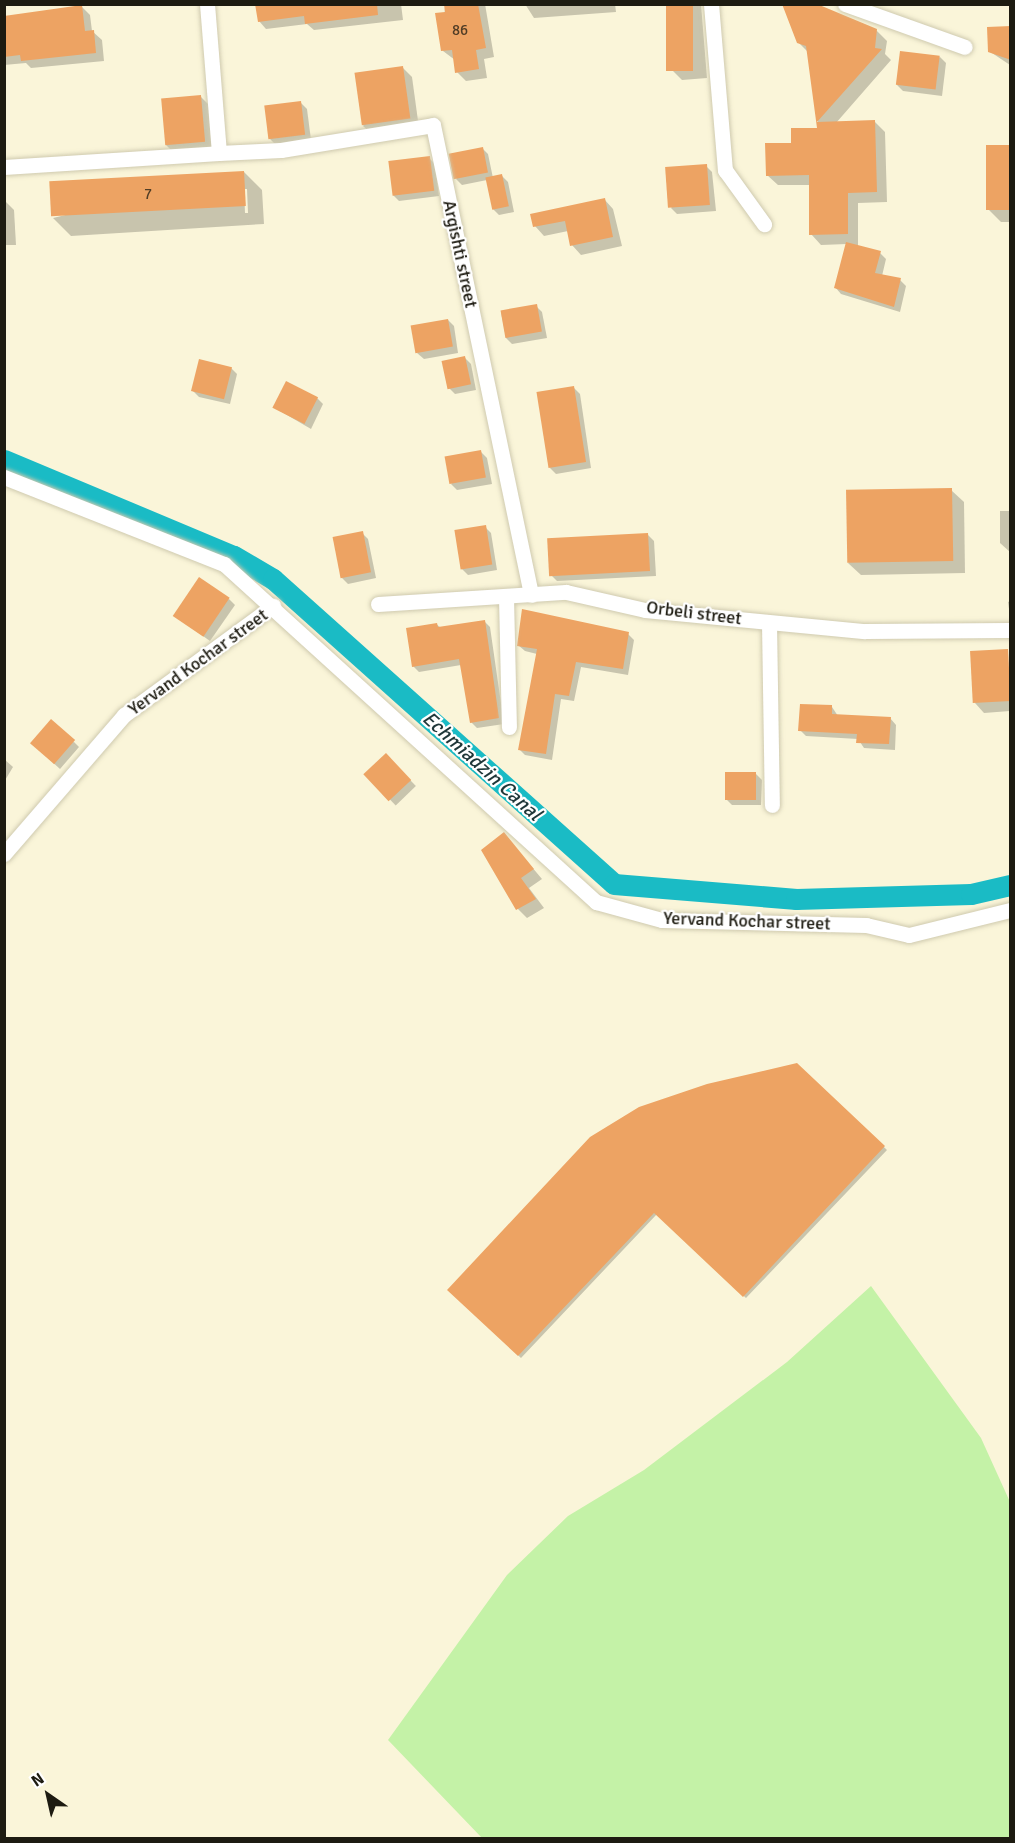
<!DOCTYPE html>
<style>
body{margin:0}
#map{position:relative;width:1015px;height:1843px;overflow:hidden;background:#faf5d9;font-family:Signika,sans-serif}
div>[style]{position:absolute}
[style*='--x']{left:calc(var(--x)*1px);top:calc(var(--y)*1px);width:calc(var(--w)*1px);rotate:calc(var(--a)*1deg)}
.green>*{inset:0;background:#c4f2a7}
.shadow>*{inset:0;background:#0003;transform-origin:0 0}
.canal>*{height:21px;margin:-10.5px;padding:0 10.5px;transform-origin:10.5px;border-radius:10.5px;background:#1abbc5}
.building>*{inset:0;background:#eda363;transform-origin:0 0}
.roads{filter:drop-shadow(0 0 2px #cfcaaf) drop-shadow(0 0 2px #cfcaaf)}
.minor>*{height:15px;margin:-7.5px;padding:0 7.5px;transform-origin:7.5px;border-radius:7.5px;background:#fff}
span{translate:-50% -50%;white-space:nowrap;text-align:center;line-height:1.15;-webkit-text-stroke:4.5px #fff;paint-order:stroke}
.number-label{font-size:15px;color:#513d26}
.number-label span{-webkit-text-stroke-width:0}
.street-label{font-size:18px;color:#1d1b11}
.water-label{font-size:20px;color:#1f3739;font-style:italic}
.frame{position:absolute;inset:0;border:6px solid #1d1b11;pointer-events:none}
.north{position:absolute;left:18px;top:1765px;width:60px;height:60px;-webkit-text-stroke:4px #fff;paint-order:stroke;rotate:326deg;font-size:16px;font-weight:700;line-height:24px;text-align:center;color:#1d1b11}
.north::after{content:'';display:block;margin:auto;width:21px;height:27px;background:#1d1b11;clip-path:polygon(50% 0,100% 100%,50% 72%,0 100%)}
</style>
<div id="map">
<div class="green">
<div style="clip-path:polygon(871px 1286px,981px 1438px,1010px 1502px,1010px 1838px,482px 1838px,388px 1740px,507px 1575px,568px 1516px,644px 1470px,787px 1362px)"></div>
</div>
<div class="shadow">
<div style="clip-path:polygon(257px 4px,401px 4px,403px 20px,314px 30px,307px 24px,266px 29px,259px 21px)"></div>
<div style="clip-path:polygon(445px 4px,485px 4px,494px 57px,484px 59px,487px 78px,466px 81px,457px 72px,455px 60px,443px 51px)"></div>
<div style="clip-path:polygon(525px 4px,615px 4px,616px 12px,534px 18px)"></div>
<div style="clip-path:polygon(667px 4px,701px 4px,707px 78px,682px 80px,673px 71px)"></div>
<div style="clip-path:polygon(82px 7px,90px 15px,92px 31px,102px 40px,104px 61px,31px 68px,26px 63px,4px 65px,4px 17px)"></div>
<div style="clip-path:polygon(1010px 28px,1010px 65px,989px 51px)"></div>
<div style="clip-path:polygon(876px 30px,887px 41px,885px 54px,891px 60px,836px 123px,875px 122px,885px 132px,887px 202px,858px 203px,858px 246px,880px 253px,886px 259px,882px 276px,900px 280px,906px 286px,900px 312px,841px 294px,835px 287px,847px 244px,821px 245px,811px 234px,810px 185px,778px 185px,767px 175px,793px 144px,819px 129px,808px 52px,798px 42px)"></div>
<div style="clip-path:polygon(940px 57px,946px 63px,942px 96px,903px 91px,897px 85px)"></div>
<div style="clip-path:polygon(402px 67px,412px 77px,419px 128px,373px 135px,363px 126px)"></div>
<div style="clip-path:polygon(201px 97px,210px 106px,214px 151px,175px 154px,166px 145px)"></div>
<div style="clip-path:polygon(301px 103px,307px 109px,311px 140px,276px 145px,270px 139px)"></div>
<div style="clip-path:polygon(1010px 146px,1010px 222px,1001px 222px,989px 210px)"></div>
<div style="clip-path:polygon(482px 148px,488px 154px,493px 178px,502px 176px,508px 182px,514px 212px,499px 215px,493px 209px,487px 180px,462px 185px,456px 179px)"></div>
<div style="clip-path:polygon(429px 158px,435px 164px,439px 196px,399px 201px,393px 195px)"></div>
<div style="clip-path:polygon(706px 166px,712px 172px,716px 211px,677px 214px,671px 208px)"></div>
<div style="clip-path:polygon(evenodd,244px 172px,262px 190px,264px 224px,71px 236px,53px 218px,244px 172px,244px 189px,247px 189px,248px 213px,245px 213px,244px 189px)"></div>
<div style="clip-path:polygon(604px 199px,613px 209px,622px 246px,581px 255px,572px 245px,568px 231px,544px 236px,535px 226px)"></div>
<div style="clip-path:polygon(4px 200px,14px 210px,16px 245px,4px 245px)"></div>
<div style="clip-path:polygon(536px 306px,542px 312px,547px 338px,512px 344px,506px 338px,501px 312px)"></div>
<div style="clip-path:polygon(448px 320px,454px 326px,458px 353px,424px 359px,417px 353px)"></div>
<div style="clip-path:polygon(465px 358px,471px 364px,476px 390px,455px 394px,449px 388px)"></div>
<div style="clip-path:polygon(231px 368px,237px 374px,230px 404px,199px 397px,193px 391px)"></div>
<div style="clip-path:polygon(574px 388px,580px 394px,591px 468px,556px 474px,550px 468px)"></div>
<div style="clip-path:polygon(317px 398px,323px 404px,311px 429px,275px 408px)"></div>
<div style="clip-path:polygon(481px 452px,487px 458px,492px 484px,457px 490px,451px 484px)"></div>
<div style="clip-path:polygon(951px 490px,964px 502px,965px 573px,861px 575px,848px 563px)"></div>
<div style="clip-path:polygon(1000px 511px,1010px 511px,1010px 552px,1000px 543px)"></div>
<div style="clip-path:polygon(485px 527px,491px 533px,497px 570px,468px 575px,462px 569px)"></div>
<div style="clip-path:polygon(362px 533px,368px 539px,376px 578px,348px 584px,342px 578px)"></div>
<div style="clip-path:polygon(648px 535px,654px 541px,656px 576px,557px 581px,551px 575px)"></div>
<div style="clip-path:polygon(229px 599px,235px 605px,210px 641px,175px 616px)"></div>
<div style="clip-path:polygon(1010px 601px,1010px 616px,1008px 602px)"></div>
<div style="clip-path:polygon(484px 621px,490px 627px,504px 724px,477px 728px,471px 722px,461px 665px,419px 672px,413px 666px,436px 624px,441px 628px)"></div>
<div style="clip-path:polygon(628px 634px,634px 640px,628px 675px,581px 667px,574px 701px,561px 699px,552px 760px,525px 755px,519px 749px,537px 654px,525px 651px,518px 645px)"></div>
<div style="clip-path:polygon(1008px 651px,1010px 711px,984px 713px,975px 703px)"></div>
<div style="clip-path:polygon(832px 707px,838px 716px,890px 718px,896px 725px,895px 750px,864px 748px,858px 739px,806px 736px,800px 730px)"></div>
<div style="clip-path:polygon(74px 742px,79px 747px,60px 769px,38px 749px)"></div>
<div style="left:386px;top:755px;width:43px;height:28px;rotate:46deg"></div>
<div style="clip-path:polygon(4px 759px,13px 767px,4px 782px)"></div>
<div style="clip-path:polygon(756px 774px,762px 780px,761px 805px,732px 805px,726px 799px)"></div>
<div style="clip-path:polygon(504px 834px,542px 879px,529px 888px,544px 908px,527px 918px,518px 909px)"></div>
<div style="clip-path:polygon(797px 1065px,887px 1150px,746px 1298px,657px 1214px,521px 1358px,449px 1290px)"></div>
</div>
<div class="canal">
<div style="--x:4;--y:460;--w:249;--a:22.7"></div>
<div style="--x:234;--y:556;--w:45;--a:30.5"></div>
<div style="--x:273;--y:579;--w:457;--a:41.8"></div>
<div style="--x:614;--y:884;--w:183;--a:4.7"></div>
<div style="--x:796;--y:899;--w:175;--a:-1.6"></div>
<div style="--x:971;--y:894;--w:40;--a:-13"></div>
</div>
<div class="building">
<div style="clip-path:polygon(255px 4px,377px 4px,378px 15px,305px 24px,304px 16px,258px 22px)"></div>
<div style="clip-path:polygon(444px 4px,478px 4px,486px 48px,476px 50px,479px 69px,455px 73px,452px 50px,441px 51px,435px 13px,445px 12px)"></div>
<div style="left:666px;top:4px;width:27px;height:67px"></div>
<div style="clip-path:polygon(782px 4px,817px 4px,877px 29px,875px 48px,882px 49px,817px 122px,875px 120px,877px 192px,848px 193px,848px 234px,809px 235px,809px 175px,766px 176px,765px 143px,791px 143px,791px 128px,817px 128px,806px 46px,797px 43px)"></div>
<div style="clip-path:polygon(82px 5px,85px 31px,94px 30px,96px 53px,21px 61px,20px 55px,4px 57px,4px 16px)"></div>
<div style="clip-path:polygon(1011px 26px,1011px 60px,988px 52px,987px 27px)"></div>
<div style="left:900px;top:51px;width:40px;height:34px;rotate:7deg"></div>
<div style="left:403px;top:66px;width:53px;height:49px;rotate:82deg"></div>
<div style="left:201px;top:95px;width:47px;height:40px;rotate:85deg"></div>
<div style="left:301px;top:101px;width:34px;height:37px;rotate:83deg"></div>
<div style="left:986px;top:145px;width:25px;height:65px"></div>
<div style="left:483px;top:147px;width:26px;height:35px;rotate:79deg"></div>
<div style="left:430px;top:156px;width:35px;height:42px;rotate:83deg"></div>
<div style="left:707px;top:164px;width:41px;height:42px;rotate:86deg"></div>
<div style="left:244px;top:171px;width:35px;height:195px;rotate:87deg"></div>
<div style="left:502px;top:174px;width:33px;height:17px;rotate:78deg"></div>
<div style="clip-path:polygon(605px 198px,613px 237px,570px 246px,565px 221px,533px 227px,530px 214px)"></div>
<div style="clip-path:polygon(846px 242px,881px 251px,875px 273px,901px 278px,894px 307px,834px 288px)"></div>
<div style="left:537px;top:304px;width:28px;height:37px;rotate:80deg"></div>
<div style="left:448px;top:319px;width:28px;height:38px;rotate:80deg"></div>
<div style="left:465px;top:356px;width:29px;height:24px;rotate:78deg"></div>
<div style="left:199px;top:359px;width:34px;height:33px;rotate:14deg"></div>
<div style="left:286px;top:381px;width:36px;height:30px;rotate:27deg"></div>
<div style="left:574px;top:386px;width:77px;height:38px;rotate:81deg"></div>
<div style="left:481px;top:450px;width:28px;height:37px;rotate:80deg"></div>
<div style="left:952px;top:488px;width:73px;height:106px;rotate:89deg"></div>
<div style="left:486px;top:525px;width:40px;height:32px;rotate:81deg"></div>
<div style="left:363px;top:531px;width:42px;height:31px;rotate:79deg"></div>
<div style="left:648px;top:533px;width:38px;height:101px;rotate:87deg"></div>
<div style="left:199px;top:577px;width:37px;height:47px;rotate:34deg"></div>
<div style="clip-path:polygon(522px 609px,629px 632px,623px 669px,576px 662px,569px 696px,555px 694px,546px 754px,518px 750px,537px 649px,517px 646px)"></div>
<div style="clip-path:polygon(485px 620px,499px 718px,470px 723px,459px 659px,412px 667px,406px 628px,437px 623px,438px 627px)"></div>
<div style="left:1008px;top:649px;width:52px;height:38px;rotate:87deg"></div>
<div style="clip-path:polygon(800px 704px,832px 705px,832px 714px,891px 717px,889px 744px,856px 743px,857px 734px,798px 731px)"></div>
<div style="left:51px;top:719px;width:32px;height:32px;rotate:41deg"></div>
<div style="left:386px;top:753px;width:37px;height:31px;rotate:47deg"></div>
<div style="left:725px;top:772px;width:31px;height:28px"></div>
<div style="clip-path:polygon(504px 832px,534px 869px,521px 878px,536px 899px,516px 910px,481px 850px)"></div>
<div style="clip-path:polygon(797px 1063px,885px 1146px,743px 1297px,654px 1213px,518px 1356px,447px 1290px,590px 1137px,639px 1107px,707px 1084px)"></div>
</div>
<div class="roads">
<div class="minor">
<div style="--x:711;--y:4;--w:167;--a:85.2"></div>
<div style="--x:725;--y:170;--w:67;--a:54.2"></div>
<div style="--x:845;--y:4;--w:127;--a:19.7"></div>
<div style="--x:219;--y:153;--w:62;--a:-2.8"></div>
<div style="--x:281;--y:150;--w:154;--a:-9.3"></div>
<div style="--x:433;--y:125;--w:480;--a:78.2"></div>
<div style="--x:4;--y:167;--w:215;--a:-3.7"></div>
<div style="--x:219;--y:153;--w:149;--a:-94.6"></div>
<div style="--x:4;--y:477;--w:237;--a:21.6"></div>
<div style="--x:224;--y:564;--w:503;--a:42.26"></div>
<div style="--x:596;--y:902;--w:68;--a:15.3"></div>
<div style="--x:662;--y:920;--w:204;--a:1.4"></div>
<div style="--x:866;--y:925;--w:44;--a:13.1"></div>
<div style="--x:909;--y:935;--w:104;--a:-13.9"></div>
<div style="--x:506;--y:597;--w:130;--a:88.7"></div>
<div style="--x:378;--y:604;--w:188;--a:-3.7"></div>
<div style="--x:566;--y:592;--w:81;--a:12.8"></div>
<div style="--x:645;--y:610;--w:221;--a:5.5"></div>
<div style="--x:865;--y:631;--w:145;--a:-0.4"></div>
<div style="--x:769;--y:623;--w:182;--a:89.1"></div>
<div style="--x:4;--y:854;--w:184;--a:-49.2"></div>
<div style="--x:124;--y:715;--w:185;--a:-36.2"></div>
</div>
</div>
<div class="number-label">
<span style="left:460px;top:31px">86</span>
<span style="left:148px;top:195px">7</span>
</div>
<div class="street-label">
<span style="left:460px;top:254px;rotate:78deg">Argishti street</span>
<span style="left:694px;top:613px;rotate:7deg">Orbeli street</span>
<span style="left:198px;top:662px;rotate:-36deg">Yervand Kochar street</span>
<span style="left:747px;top:921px;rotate:2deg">Yervand Kochar street</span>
</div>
<div class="water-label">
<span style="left:482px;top:766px;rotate:42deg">Echmiadzin Canal</span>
</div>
<div class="frame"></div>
<div class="north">N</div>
</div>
